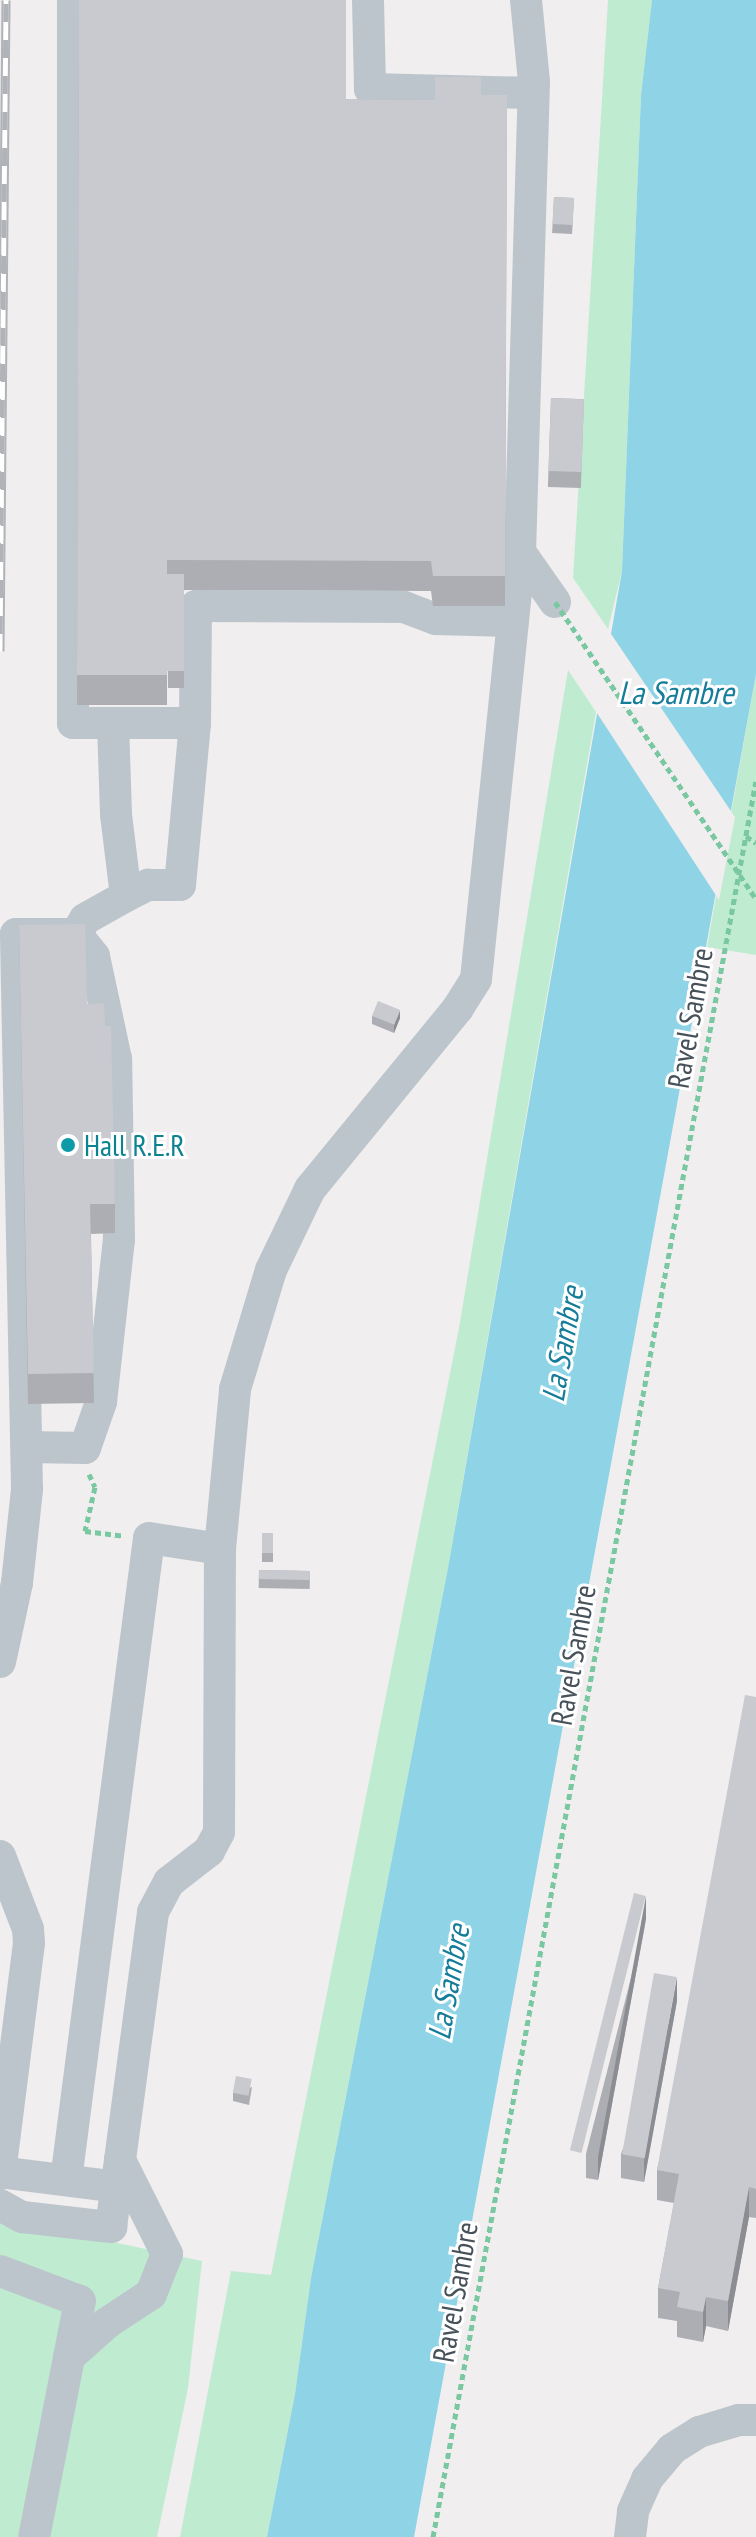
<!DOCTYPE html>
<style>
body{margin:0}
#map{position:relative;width:756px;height:2537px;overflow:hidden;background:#f0eeee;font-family:"PT Sans Narrow",sans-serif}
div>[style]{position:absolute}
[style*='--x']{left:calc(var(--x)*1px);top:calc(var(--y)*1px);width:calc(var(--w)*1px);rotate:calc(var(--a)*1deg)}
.green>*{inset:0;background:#bfecd0}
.water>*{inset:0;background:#8ed3e6}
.pier>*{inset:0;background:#f0eeee}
.path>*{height:5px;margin-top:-2.5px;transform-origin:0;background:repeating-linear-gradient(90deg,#79c8a1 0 6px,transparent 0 10px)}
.minor>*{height:32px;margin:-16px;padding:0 16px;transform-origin:16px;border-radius:16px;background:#bdc5cc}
.rail>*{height:9px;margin-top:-4.5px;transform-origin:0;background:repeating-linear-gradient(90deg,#fff 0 18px,#b0b3b8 0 36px);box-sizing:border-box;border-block:2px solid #b0b3b8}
.path-bridge>*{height:5px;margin-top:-2.5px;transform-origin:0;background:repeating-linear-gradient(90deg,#79c8a1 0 6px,transparent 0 10px)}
.wall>*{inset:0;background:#acaeb3;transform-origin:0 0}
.shaded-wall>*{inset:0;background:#8c8d92}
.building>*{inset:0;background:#c8cad0;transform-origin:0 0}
.dots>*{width:22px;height:22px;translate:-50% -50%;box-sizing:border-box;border:4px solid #fff;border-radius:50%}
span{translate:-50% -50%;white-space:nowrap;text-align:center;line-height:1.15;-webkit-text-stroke:6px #fff;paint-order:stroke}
.street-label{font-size:30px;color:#47515a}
.culture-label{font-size:30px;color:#0d838f}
.left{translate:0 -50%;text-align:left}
.water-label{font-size:32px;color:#157c99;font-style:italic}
</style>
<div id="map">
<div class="green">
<div style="clip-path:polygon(608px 0,652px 0,641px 95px,622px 571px,608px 629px,573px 578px)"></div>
<div style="clip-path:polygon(568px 670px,596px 712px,448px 1568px,311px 2278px,295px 2394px,267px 2537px,180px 2537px,231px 2271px,271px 2275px,459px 1328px)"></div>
<div style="clip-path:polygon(756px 674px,756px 955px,707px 947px)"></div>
<div style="clip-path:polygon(0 2218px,202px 2261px,188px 2388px,157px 2537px,0 2537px)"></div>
</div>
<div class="water">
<div style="clip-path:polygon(652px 0,756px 0,756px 674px,414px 2537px,267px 2537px,295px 2394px,311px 2278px,448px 1568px,622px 571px,641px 95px)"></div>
</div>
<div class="pier">
<div style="clip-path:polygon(607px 628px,735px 817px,719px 900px,593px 707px)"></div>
</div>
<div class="path">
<div style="--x:746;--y:836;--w:12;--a:35"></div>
<div style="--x:89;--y:1474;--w:14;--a:65"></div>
<div style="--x:95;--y:1487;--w:45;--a:102.8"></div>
<div style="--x:85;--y:1531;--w:39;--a:7"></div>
<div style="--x:433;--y:2537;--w:1785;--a:-79.58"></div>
</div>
<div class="minor">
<div style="--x:73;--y:0;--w:723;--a:90"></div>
<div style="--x:73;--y:723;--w:40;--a:0"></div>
<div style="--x:368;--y:0;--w:89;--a:88.7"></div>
<div style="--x:370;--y:89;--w:163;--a:1.4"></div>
<div style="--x:526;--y:0;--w:82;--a:84.4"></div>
<div style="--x:534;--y:82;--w:470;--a:91.7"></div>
<div style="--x:520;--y:552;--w:61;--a:55"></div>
<div style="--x:126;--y:896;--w:25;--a:-27"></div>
<div style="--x:148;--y:885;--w:32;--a:0"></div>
<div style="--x:180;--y:885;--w:163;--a:-84.7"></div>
<div style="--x:27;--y:1447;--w:58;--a:1"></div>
<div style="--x:85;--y:1448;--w:49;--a:-70.8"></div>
<div style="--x:101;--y:1402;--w:163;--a:-83.7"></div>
<div style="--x:119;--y:1240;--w:181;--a:-90.9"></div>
<div style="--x:116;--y:1059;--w:105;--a:-102.1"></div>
<div style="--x:94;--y:956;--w:28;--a:-129"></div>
<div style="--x:0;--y:1662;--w:81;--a:-77.9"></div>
<div style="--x:17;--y:1583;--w:95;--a:-83.9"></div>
<div style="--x:27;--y:1489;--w:555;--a:-91.14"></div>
<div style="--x:16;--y:934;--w:60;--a:0"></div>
<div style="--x:76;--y:934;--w:17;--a:-59"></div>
<div style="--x:85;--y:919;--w:47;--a:-29.3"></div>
<div style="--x:126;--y:896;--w:83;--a:-97"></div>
<div style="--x:116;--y:814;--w:91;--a:-91.9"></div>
<div style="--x:113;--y:723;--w:82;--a:0"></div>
<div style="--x:195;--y:723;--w:117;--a:-89.5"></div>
<div style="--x:196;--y:606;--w:208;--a:0.3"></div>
<div style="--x:404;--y:607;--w:34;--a:21"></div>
<div style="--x:436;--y:619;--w:77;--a:1.5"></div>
<div style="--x:0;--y:1856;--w:78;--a:69"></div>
<div style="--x:28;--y:1929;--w:14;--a:86"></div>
<div style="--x:29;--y:1943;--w:233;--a:97.2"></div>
<div style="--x:0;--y:2172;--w:118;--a:7.3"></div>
<div style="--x:66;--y:2180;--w:647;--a:-82.63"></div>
<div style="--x:149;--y:1538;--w:72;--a:8.8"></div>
<div style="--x:0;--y:2205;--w:25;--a:29"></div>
<div style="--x:22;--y:2217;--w:90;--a:6.4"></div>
<div style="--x:111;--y:2227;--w:68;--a:-82.3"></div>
<div style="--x:0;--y:2271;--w:85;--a:20.6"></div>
<div style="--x:80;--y:2301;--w:240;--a:101"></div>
<div style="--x:69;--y:2357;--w:51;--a:-41.8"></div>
<div style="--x:107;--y:2323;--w:53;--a:-33.4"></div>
<div style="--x:151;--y:2294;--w:43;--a:-68.2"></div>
<div style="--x:167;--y:2254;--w:105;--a:-116.6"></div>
<div style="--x:120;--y:2160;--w:250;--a:-82.4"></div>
<div style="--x:153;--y:1912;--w:34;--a:-62"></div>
<div style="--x:169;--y:1882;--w:51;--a:-37.8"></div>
<div style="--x:209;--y:1851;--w:21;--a:-62"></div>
<div style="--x:219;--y:1832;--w:283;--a:-89.8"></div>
<div style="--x:220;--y:1549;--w:161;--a:-84.6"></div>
<div style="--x:235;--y:1389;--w:124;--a:-73.2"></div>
<div style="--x:271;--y:1270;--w:90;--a:-64.3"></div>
<div style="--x:310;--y:1189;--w:234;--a:-50.7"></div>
<div style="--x:458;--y:1008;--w:34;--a:-58"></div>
<div style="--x:476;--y:979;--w:429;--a:-84.1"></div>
<div style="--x:630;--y:2537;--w:26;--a:-83"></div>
<div style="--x:633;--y:2511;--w:35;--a:-66"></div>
<div style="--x:647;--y:2479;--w:39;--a:-50"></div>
<div style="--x:672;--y:2449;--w:32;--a:-32"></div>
<div style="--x:699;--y:2432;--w:42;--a:-16.7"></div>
<div style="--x:739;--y:2420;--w:17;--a:0"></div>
</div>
<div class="rail">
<div style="--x:0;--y:651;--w:651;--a:-89.47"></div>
</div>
<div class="path-bridge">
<div style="--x:555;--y:602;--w:359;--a:55.9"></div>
</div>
<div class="wall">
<div style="clip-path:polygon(79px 0,346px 99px,435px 100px,481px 95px,507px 95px,505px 606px,433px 606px,431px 591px,184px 590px,184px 688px,168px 688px,167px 590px,167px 705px,77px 705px)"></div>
<div style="left:554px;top:197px;width:20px;height:36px;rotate:3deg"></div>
<div style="left:551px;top:398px;width:33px;height:89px;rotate:2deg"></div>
<div style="clip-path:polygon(19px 925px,87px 1004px,105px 1026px,115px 1204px,115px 1233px,91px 1234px,94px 1403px,28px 1404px)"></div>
<div style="clip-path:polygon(372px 1016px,400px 1018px,394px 1033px,372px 1024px)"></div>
<div style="left:262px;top:1533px;width:11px;height:29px"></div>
<div style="left:259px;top:1570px;width:51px;height:18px;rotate:1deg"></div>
<div style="clip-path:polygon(756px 1697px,756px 2218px,749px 2217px,728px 2331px,706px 2326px,703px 2342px,677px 2337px,677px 2321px,658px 2318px,658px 2288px,674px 2203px,657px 2200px,657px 2170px)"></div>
<div style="clip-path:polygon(646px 1919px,598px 2180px,586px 2178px,586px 2154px)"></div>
<div style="clip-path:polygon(677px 2001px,644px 2182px,621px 2178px,621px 2154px)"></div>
<div style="clip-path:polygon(252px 2087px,249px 2105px,233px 2101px,233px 2093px)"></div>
</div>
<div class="shaded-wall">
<div style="clip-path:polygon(400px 1010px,400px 1018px,394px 1033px,394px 1025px)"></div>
<div style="clip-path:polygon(646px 1896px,646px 1919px,598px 2180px,598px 2157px)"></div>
<div style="clip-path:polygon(677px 1977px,677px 2001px,644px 2182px,644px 2158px)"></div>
<div style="clip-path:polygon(749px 2187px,749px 2217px,728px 2331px,728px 2301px)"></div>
<div style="clip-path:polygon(706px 2297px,706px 2326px,703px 2342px,703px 2312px)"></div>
</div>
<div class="building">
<div style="clip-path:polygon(79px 0,346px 0,346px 99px,435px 100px,435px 77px,481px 77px,481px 95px,507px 95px,505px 576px,433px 576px,431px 561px,167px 560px,167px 675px,77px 675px)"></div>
<div style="left:554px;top:197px;width:20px;height:27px;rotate:3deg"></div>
<div style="left:551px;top:398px;width:33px;height:73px;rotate:2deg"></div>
<div style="left:167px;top:574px;width:17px;height:97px"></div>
<div style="clip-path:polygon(85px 924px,87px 1004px,104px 1003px,105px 1026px,111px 1026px,115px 1204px,90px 1204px,94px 1373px,28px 1374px,19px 925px)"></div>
<div style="left:378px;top:1001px;width:24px;height:16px;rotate:22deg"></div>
<div style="left:262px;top:1533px;width:11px;height:20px"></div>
<div style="left:259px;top:1570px;width:51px;height:9px;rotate:1deg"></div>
<div style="clip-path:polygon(745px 1695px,756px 1697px,756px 2189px,749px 2187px,728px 2301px,706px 2297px,703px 2312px,677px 2307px,680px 2292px,658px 2288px,679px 2174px,657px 2170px)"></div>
<div style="left:634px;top:1893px;width:12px;height:265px;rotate:14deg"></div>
<div style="left:654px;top:1973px;width:23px;height:184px;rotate:10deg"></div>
<div style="left:236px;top:2076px;width:16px;height:17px;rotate:11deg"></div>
</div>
<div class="dots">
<div style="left:68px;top:1145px;background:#0f9aa8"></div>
</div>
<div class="street-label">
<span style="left:690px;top:1018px;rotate:-80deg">Ravel Sambre</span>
<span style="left:573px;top:1655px;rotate:-80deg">Ravel Sambre</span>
<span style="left:455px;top:2292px;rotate:-80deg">Ravel Sambre</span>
</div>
<div class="culture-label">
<span class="left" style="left:84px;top:1145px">Hall R.E.R</span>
</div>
<div class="water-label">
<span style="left:676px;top:692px">La Sambre</span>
<span style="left:562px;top:1344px;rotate:-80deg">La Sambre</span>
<span style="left:448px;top:1982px;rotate:-80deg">La Sambre</span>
</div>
</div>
